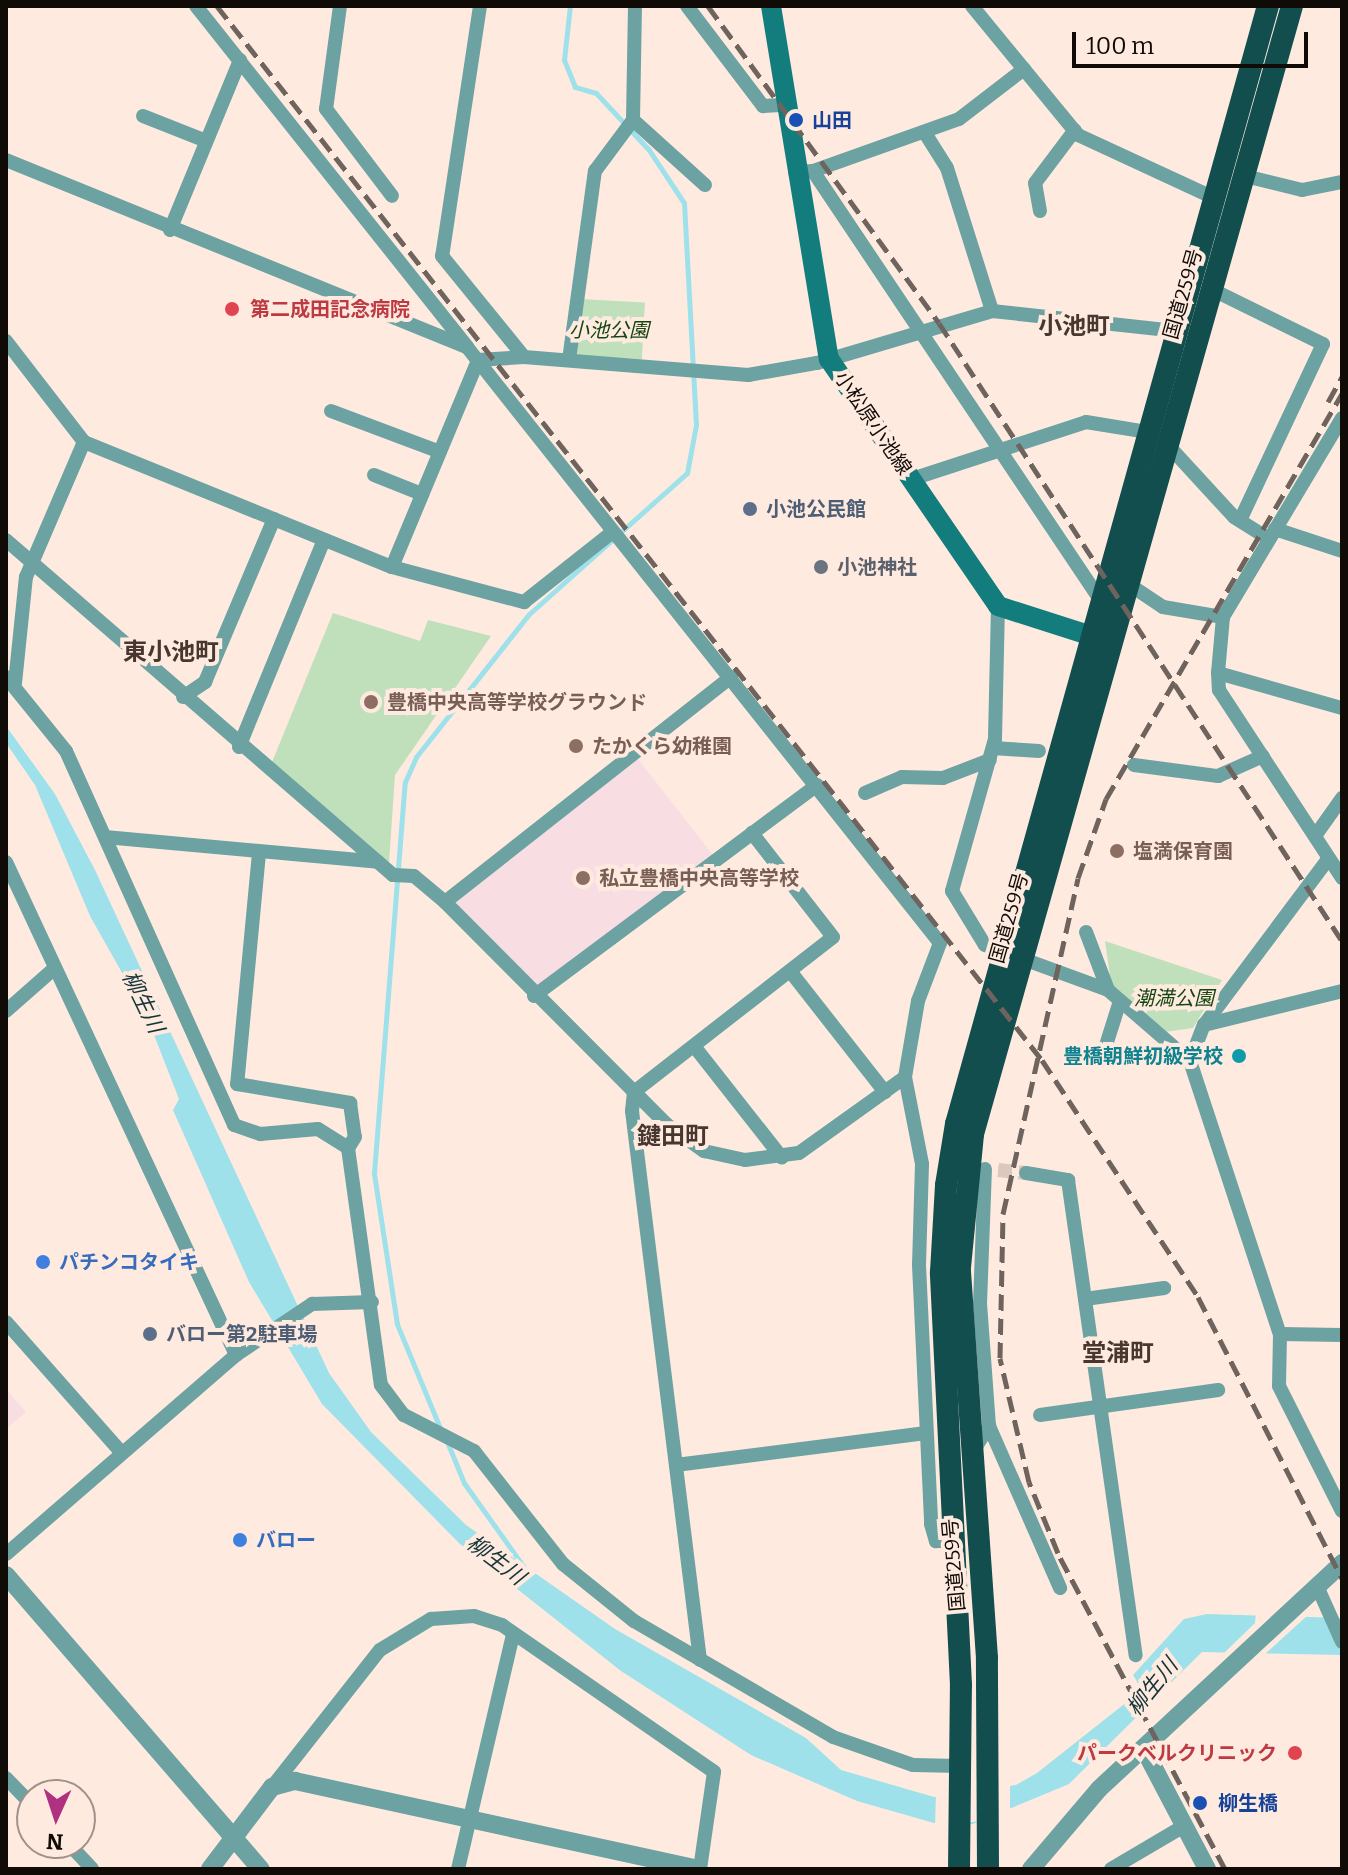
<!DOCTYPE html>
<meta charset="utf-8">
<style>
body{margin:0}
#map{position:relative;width:1348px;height:1875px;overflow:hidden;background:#ffeae0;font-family:Bitter,"Noto Sans JP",serif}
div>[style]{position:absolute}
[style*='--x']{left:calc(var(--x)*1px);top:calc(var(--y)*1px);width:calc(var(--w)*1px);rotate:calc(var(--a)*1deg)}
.education>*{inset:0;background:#f8dde3;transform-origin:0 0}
.green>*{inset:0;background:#bfe0bb;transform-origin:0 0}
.water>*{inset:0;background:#9ee1ea}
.pier>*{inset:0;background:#ffeae0}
.stream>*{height:5px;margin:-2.5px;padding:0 2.5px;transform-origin:2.5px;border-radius:2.5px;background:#9ee1ea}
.minor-tunnel>*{height:14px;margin-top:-7px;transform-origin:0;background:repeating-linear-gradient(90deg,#dbc9c0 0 14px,transparent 0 21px)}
.minor>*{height:14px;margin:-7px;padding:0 7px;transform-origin:7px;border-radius:7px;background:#6ca2a2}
.tertiary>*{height:18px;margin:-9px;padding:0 9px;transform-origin:9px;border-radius:9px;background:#6ca2a2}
.secondary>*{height:20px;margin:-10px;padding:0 10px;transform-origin:10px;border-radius:10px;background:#137c7d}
.trunk>*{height:22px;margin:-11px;padding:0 11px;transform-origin:11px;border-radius:11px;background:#124e4e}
.rail>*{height:5px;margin-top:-2.5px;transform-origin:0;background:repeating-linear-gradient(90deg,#6f635d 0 16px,transparent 0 24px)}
.dots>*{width:22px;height:22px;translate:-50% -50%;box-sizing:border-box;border:4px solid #ffeae0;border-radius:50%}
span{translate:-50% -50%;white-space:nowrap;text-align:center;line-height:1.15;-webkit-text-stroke:8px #ffeae0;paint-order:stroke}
.transit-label{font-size:20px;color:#164399;font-weight:700}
.left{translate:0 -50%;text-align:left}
.street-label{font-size:20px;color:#110b08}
.health-label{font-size:20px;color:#be3a42;font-weight:700}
.right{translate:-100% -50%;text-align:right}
.park-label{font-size:20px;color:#13450f;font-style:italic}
.service-label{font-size:20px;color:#4e5e75;font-weight:700}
.worship-label{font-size:20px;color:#5b616d;font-weight:700}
.education-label{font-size:20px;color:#785e54;font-weight:700}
.culture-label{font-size:20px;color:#0d838f;font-weight:700}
.shop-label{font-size:20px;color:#366cbe;font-weight:700}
.water-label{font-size:22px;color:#133438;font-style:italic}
.quarter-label{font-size:24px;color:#47372f;font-weight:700}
.frame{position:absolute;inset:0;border:8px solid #110b08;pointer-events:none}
.north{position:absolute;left:16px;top:1779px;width:80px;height:80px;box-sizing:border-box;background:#ffeae0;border:2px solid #a0918a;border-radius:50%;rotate:183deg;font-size:22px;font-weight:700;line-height:32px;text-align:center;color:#110b08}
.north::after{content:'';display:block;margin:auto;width:28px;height:36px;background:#b0317f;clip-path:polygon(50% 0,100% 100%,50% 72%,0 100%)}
.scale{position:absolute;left:1072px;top:32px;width:236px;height:36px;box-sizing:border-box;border:4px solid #110b08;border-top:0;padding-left:10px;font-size:24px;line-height:28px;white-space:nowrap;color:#110b08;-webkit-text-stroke:6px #ffeae0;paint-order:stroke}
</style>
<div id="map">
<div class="education">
<div style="left:638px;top:759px;width:122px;height:232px;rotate:52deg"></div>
<div style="clip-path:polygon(6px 1389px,26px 1412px,6px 1429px)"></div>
</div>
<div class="green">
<div style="left:580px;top:299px;width:65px;height:57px;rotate:3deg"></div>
<div style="clip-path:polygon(333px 613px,420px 641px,428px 620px,491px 636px,395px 775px,389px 863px,272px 762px)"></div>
<div style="clip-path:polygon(1105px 941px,1222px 980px,1193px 1028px,1165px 1032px,1111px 983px)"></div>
</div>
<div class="water">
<div style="clip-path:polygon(6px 726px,55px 794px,95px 870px,329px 1373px,371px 1432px,466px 1525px,615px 1629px,806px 1738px,841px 1770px,934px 1797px,1016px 1785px,1037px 1773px,1142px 1690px,1133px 1675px,1184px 1619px,1207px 1614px,1342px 1618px,1342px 1655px,1202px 1652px,1069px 1784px,973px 1824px,934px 1823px,857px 1801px,751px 1755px,621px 1671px,460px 1544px,322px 1404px,249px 1282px,173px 1110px,179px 1099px,147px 1017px,90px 916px,35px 785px,6px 743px)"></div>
</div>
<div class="pier">
<div style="clip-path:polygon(1256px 1613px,1308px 1615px,1265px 1654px,1223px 1654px,1255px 1623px)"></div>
<div style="clip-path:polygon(1129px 1674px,1152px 1712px,1142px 1722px,1127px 1697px,1137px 1689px)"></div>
<div style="clip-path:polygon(1010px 1782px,1010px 1817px,935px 1827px,936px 1793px)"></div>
</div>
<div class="stream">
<div style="--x:440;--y:1428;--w:113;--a:-112.5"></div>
<div style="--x:397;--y:1324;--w:153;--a:-98.7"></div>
<div style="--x:374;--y:1173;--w:392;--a:-85.5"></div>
<div style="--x:405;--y:782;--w:27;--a:-66"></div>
<div style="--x:416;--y:757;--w:181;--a:-51.7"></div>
<div style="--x:528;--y:615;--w:213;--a:-41.8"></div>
<div style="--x:687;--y:473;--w:49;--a:-79.4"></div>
<div style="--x:696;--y:425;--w:222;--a:-93.1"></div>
<div style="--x:684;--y:203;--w:64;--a:-123.4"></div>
<div style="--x:649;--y:150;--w:78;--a:-132.9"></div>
<div style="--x:596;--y:93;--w:22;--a:-164"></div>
<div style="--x:575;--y:87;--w:29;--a:-112"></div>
<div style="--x:564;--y:60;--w:54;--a:-83.7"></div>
<div style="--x:448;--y:1444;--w:42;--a:67.7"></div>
<div style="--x:464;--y:1483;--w:103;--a:54.5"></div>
</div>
<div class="minor-tunnel">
<div style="--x:998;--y:1170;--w:28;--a:6"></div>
</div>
<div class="minor">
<div style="--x:196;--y:6;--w:436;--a:51.5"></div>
<div style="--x:340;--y:6;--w:104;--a:97.7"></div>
<div style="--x:326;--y:109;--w:109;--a:52.8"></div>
<div style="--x:480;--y:6;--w:253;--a:98.6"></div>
<div style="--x:442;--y:256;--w:130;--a:50.9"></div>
<div style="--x:524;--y:357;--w:225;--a:4.6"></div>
<div style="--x:748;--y:375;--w:70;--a:-9.9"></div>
<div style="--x:817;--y:363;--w:183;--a:-16.5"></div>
<div style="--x:687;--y:6;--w:126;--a:52.8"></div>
<div style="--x:763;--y:106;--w:22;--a:-3"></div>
<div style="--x:972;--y:6;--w:167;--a:50.6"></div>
<div style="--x:1078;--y:135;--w:148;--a:24.8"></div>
<div style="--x:143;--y:116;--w:68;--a:21.6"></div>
<div style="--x:633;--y:120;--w:97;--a:42.1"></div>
<div style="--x:925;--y:133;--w:41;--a:57.8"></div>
<div style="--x:947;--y:168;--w:150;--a:72.5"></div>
<div style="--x:992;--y:311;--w:184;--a:6.2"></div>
<div style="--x:6;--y:160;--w:497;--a:22.1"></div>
<div style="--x:467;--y:347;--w:761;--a:51.56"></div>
<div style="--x:940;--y:943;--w:62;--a:110.8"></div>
<div style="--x:918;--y:1001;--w:77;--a:99.7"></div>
<div style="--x:905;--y:1077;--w:89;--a:78.9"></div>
<div style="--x:922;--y:1164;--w:101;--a:91.7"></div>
<div style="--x:919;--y:1265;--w:259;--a:87.3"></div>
<div style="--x:931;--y:1524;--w:18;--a:74"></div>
<div style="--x:936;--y:1541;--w:17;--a:0"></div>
<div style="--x:813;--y:171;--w:155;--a:-19.6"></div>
<div style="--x:959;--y:119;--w:82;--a:-37.6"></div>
<div style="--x:795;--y:172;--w:18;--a:-3"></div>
<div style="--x:813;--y:171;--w:518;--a:56.19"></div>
<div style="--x:1241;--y:175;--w:63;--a:13.8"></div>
<div style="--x:1302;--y:190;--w:41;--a:-11.3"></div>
<div style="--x:1040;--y:211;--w:28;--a:-100"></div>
<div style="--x:1035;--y:183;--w:66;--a:-53"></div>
<div style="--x:170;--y:230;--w:184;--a:-67.6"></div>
<div style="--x:1209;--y:288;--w:127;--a:26.2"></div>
<div style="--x:1323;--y:344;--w:195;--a:115.2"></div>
<div style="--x:6;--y:341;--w:128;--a:52.3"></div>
<div style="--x:84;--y:442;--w:332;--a:22.1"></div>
<div style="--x:392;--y:567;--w:137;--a:14.9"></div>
<div style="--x:524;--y:602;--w:110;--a:-38.3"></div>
<div style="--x:569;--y:360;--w:191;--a:-82.2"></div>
<div style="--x:595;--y:171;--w:64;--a:-53.3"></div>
<div style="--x:633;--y:120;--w:114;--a:-89"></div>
<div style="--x:331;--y:411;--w:116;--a:20.6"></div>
<div style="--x:1342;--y:418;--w:232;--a:120.9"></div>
<div style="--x:1223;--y:617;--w:56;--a:95.1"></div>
<div style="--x:1218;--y:673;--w:17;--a:87"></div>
<div style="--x:1219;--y:690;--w:225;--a:56.8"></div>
<div style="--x:1166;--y:443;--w:100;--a:47.4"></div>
<div style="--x:1234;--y:517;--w:41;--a:32.2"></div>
<div style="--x:374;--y:475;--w:52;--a:21.6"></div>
<div style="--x:912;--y:479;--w:183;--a:-18.1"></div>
<div style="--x:1086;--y:422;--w:63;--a:9.2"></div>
<div style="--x:1275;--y:529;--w:71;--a:18.2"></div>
<div style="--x:6;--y:540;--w:512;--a:40.88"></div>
<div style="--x:393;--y:875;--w:21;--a:3"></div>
<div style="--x:414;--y:876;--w:40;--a:40"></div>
<div style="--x:445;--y:902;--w:313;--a:45.1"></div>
<div style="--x:666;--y:1124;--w:47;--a:35.4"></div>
<div style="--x:704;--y:1151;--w:42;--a:12.4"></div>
<div style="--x:745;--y:1160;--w:54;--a:-7.4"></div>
<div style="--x:799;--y:1153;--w:130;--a:-35.6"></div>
<div style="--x:392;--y:567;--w:224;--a:-67.4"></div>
<div style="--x:478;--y:360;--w:46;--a:-3.7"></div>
<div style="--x:1127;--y:583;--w:43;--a:33.7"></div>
<div style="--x:1163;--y:607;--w:61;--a:9.5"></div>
<div style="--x:998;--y:606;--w:133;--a:91.3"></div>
<div style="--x:995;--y:739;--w:158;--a:105.8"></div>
<div style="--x:952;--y:891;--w:63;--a:58.6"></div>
<div style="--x:985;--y:945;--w:131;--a:20.1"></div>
<div style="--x:1108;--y:990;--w:108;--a:40.9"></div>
<div style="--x:1190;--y:1061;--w:287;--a:71.8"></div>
<div style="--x:1280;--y:1334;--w:52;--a:91.1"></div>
<div style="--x:1279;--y:1386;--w:140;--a:63.3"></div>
<div style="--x:1218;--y:673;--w:129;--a:15.8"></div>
<div style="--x:6;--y:677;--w:95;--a:51"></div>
<div style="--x:66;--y:751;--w:410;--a:65.8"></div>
<div style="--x:234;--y:1125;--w:28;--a:19"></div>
<div style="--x:260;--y:1134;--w:58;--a:-4.9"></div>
<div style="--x:318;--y:1129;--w:36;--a:32"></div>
<div style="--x:348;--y:1148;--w:239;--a:82.1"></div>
<div style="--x:381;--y:1385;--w:38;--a:53"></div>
<div style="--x:404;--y:1415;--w:79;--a:27.2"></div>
<div style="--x:474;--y:1451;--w:144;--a:51.8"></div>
<div style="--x:563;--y:1564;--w:91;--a:38.8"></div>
<div style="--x:634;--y:1621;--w:230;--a:30.2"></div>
<div style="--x:833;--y:1737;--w:85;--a:19.3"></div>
<div style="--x:913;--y:1765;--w:47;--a:1.2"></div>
<div style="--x:15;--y:683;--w:107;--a:-84.1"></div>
<div style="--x:26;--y:577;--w:147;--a:-66.8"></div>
<div style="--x:183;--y:697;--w:27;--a:-34"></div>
<div style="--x:205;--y:682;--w:177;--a:-67.1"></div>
<div style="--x:239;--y:747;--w:224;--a:-67.7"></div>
<div style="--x:993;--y:748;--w:46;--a:3.7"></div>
<div style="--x:1134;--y:765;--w:85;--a:7.5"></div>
<div style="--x:1218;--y:776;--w:49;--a:-24"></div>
<div style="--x:865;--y:793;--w:40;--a:-23.4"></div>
<div style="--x:902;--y:777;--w:41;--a:1.4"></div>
<div style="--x:943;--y:778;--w:50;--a:-21"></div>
<div style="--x:1315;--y:836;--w:47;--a:-54.6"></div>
<div style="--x:105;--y:837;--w:274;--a:5.2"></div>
<div style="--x:259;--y:853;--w:232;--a:95.4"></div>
<div style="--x:237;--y:1084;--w:115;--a:9.5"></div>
<div style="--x:350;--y:1103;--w:34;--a:82"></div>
<div style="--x:355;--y:1137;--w:13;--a:122"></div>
<div style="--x:6;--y:862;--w:544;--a:64.99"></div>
<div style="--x:236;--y:1355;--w:304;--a:139.1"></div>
<div style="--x:445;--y:902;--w:364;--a:-38.2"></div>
<div style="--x:1086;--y:932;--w:62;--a:69.2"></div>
<div style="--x:790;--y:971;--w:154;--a:51.9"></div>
<div style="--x:534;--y:996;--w:353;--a:-36.7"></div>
<div style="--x:6;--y:1011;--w:65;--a:-41.3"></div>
<div style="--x:1204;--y:1025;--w:207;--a:-53.2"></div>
<div style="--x:694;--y:1046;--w:142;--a:51.8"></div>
<div style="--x:1101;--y:1061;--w:63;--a:-72.4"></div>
<div style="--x:1190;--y:1061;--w:39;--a:-69"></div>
<div style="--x:1204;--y:1025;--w:142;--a:-13.8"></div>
<div style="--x:1026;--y:1173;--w:43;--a:9.5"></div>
<div style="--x:1068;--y:1180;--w:480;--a:81.9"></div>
<div style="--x:1085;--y:1299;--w:80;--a:-7.9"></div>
<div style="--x:6;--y:1322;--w:175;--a:48.5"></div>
<div style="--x:1280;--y:1334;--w:62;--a:0.9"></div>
<div style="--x:236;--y:1355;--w:92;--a:-33.9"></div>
<div style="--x:312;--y:1304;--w:60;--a:-1.9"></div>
<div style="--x:1040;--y:1415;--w:180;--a:-8"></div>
<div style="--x:989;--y:1426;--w:177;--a:66.3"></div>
<div style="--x:973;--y:1451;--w:30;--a:-57"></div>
<div style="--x:989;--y:1426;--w:122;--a:-94.2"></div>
<div style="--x:980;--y:1304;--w:135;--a:-87.9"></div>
<div style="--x:676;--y:1465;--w:252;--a:-7.3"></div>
<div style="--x:1317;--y:1586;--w:61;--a:65.9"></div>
<div style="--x:700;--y:1660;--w:553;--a:-97.06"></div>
<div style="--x:632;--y:1111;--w:19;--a:-84"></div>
<div style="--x:634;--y:1092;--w:252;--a:-37.9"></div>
<div style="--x:833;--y:937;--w:132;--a:-127.9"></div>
<div style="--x:6;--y:1778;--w:37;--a:46"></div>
<div style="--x:272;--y:1787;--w:174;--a:-51.8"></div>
<div style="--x:380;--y:1650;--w:60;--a:-31.3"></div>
<div style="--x:431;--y:1619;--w:43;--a:-4"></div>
<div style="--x:474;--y:1616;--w:29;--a:18"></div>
<div style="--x:502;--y:1625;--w:258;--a:34.7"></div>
<div style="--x:714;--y:1772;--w:98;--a:98.2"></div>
<div style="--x:68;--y:1843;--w:35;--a:47"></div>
<div style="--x:458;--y:1869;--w:241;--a:-76.8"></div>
<div style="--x:1111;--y:1869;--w:85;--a:-30.5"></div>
</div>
<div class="tertiary">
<div style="--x:6;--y:1575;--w:389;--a:49.1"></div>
<div style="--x:1144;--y:1749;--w:136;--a:62.3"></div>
<div style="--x:210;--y:1869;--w:103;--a:-52.9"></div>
<div style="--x:272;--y:1787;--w:24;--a:-15"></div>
<div style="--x:295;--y:1781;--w:412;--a:12.3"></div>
<div style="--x:1031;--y:1869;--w:105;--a:-49.6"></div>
<div style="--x:1099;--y:1789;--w:332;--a:-42.9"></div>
</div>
<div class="secondary">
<div style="--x:771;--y:6;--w:358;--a:80.7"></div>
<div style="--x:829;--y:359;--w:299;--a:55.6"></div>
<div style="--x:998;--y:606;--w:114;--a:17.8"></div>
</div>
<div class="trunk">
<div style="--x:959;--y:1869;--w:184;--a:-89.4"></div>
<div style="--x:961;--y:1685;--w:413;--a:-92.8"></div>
<div style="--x:941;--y:1272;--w:87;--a:-86.7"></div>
<div style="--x:946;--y:1185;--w:62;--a:-80.7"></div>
<div style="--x:956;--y:1124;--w:1161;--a:-74.41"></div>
<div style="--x:988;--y:1869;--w:211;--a:-90.3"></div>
<div style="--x:987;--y:1658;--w:392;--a:-94"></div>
<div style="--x:960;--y:1267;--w:134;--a:-84.4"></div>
<div style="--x:973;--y:1134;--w:1172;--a:-74.21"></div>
</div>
<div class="rail">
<div style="--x:217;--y:6;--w:1338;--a:51.95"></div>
<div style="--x:1042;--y:1060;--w:284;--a:56.6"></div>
<div style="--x:1198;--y:1297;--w:317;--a:62.9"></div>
<div style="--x:708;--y:6;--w:392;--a:53.9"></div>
<div style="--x:939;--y:323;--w:738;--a:56.89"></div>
<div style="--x:1328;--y:402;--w:29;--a:-61"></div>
<div style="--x:1225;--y:1869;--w:357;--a:-117.9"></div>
<div style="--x:1058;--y:1553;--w:77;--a:-112.2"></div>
<div style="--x:1029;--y:1482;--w:127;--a:-103.2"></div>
<div style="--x:1000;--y:1358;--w:144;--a:-88.8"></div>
<div style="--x:1003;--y:1214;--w:344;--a:-77.4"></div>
<div style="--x:1078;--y:878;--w:84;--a:-70.5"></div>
<div style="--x:1106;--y:799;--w:469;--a:-59.8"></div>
</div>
<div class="dots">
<div style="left:796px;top:120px;background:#1a4fb4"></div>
<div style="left:232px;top:309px;background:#e0444e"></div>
<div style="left:750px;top:509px;background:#5c6f8a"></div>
<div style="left:821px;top:567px;background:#6b7280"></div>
<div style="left:371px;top:702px;background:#8d6e63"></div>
<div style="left:576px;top:746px;background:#8d6e63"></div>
<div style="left:1117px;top:851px;background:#8d6e63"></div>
<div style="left:583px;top:878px;background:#8d6e63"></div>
<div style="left:1239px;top:1056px;background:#0f9aa8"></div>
<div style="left:43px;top:1262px;background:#3f7fe0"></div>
<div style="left:150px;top:1334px;background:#5c6f8a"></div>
<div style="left:240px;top:1540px;background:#3f7fe0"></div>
<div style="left:1295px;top:1753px;background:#e0444e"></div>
<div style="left:1200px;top:1803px;background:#1a4fb4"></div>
</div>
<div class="transit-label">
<span class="left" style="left:812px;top:120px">山田</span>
<span class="left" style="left:1218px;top:1803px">柳生橋</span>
</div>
<div class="street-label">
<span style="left:1183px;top:294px;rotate:-74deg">国道259号</span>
<span style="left:873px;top:423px;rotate:56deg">小松原小池線</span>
<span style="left:1009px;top:918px;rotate:-74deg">国道259号</span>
<span style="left:954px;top:1565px;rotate:-95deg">国道259号</span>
</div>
<div class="health-label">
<span class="left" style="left:250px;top:309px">第二成田記念病院</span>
<span class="right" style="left:1277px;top:1753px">パークベルクリニック</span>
</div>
<div class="park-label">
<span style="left:609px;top:330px">小池公園</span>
<span style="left:1174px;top:998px">潮満公園</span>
</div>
<div class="service-label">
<span class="left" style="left:766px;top:509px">小池公民館</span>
<span class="left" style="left:166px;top:1334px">バロー第2駐車場</span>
</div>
<div class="worship-label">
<span class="left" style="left:837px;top:567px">小池神社</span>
</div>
<div class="education-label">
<span class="left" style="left:387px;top:702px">豊橋中央高等学校グラウンド</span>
<span class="left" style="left:592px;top:746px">たかくら幼稚園</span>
<span class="left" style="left:1133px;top:851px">塩満保育園</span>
<span class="left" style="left:599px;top:878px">私立豊橋中央高等学校</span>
</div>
<div class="culture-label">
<span class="right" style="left:1223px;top:1056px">豊橋朝鮮初級学校</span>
</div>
<div class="shop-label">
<span class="left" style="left:59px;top:1262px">パチンコタイキ</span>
<span class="left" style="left:256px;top:1540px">バロー</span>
</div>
<div class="water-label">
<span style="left:143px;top:1002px;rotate:64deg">柳生川</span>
<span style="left:496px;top:1560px;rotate:37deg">柳生川</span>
<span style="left:1152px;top:1687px;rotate:-51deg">柳生川</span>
</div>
<div class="quarter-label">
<span style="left:1074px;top:327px">小池町</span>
<span style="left:171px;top:653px">東小池町</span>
<span style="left:673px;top:1137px">鍵田町</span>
<span style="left:1118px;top:1354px">堂浦町</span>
</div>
<div class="frame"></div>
<div class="north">N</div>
<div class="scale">100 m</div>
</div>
